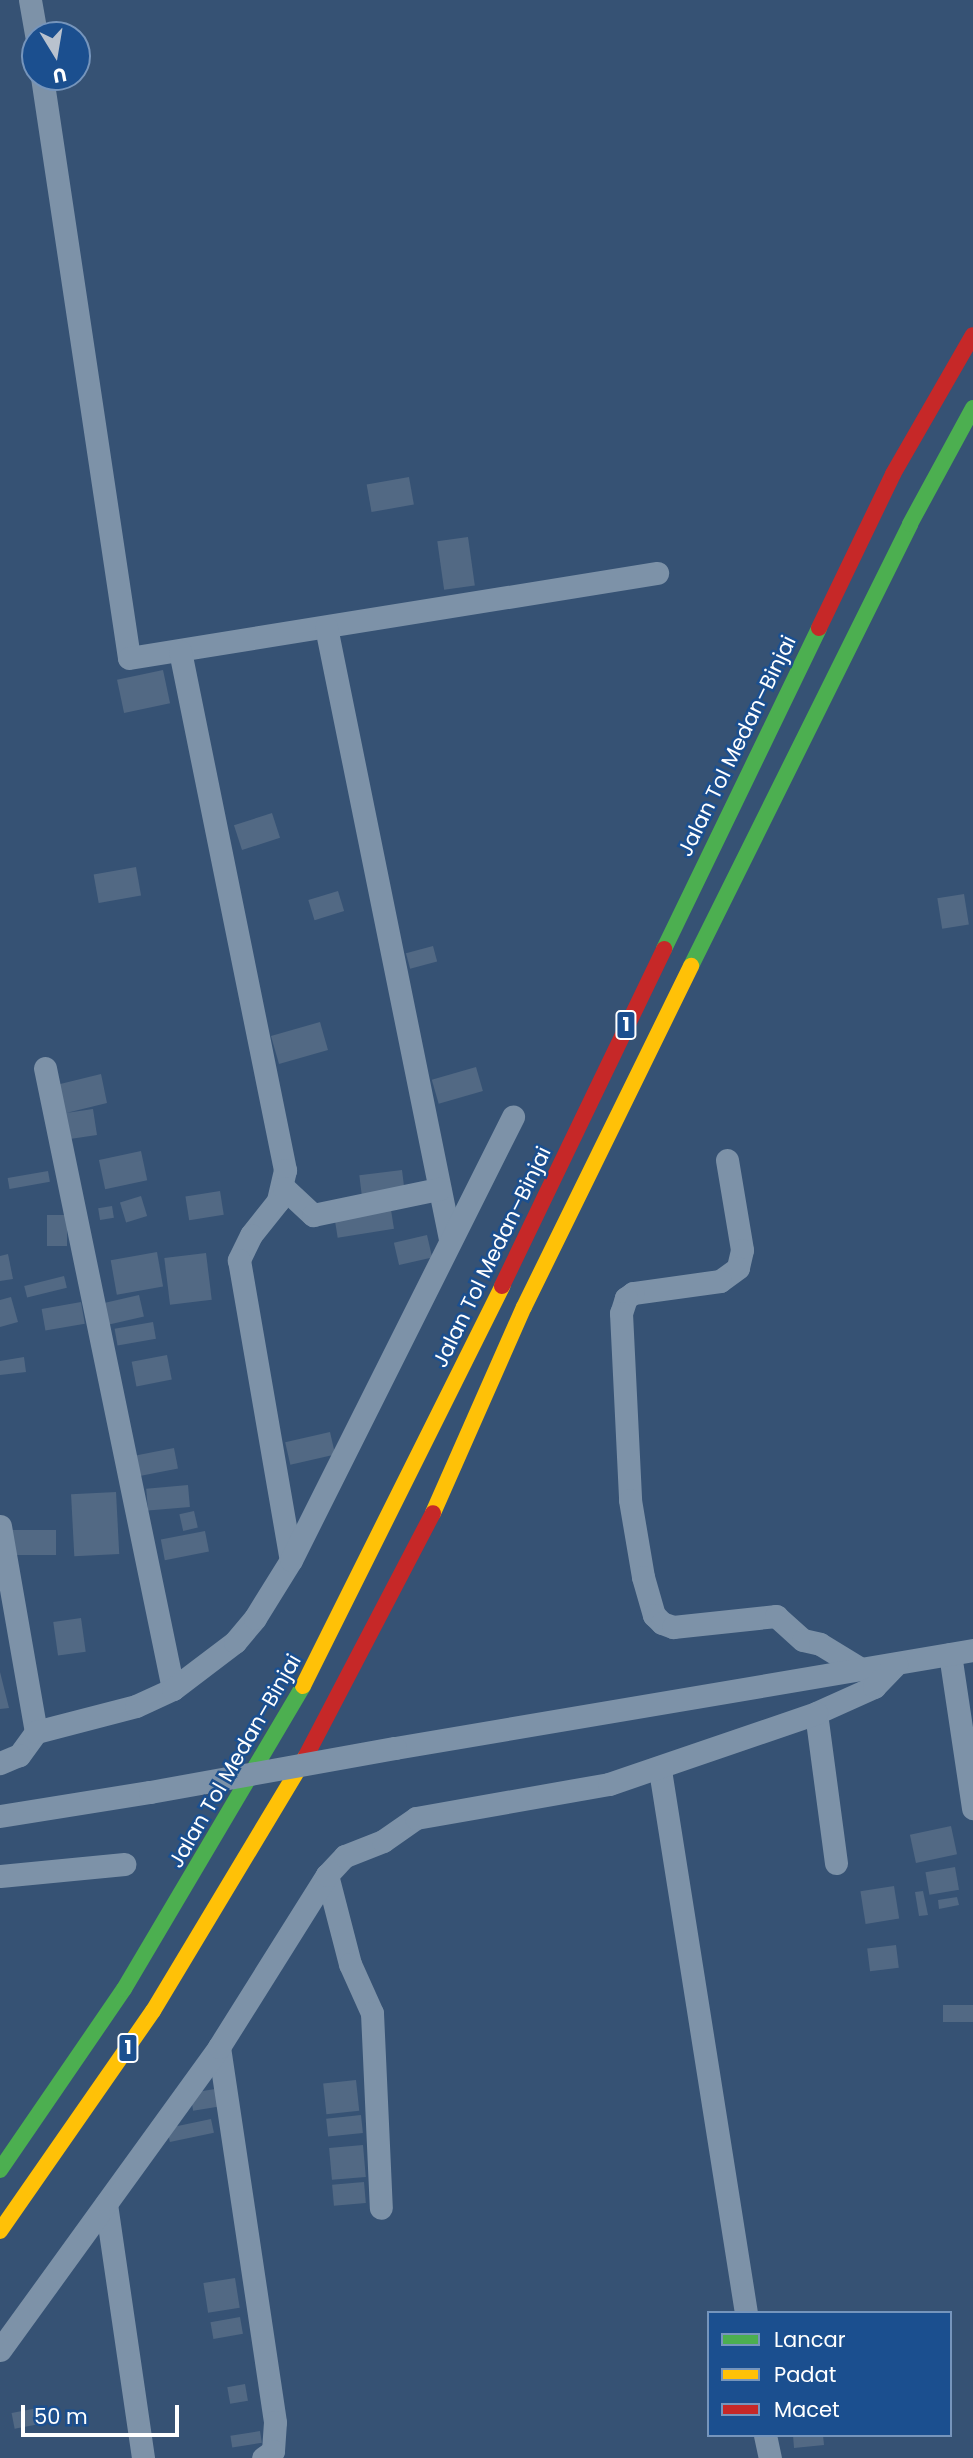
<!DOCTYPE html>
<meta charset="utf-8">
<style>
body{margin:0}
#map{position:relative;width:973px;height:2458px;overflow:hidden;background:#365274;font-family:Poppins,sans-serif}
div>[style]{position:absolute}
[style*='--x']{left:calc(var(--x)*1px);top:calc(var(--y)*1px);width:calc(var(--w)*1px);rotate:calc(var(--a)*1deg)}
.building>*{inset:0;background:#526984;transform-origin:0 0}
.street>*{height:23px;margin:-11.5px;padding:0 11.5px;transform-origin:11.5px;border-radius:11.5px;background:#7d92a8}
.fast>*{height:16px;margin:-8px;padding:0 8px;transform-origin:8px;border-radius:8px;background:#4caf50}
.slow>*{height:16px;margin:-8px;padding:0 8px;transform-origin:8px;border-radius:8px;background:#ffc107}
.jam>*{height:16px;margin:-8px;padding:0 8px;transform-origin:8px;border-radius:8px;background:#c62828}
.street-bridge>*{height:23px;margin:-11.5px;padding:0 11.5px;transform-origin:11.5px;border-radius:11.5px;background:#7d92a8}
span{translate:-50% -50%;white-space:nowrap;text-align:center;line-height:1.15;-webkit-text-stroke:5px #1b4f8f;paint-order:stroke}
.shield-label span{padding:2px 5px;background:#1b4f8f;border:2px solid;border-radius:5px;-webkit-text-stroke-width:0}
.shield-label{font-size:19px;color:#fff;font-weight:700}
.street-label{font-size:21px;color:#fff}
.legend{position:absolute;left:707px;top:2311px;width:245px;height:126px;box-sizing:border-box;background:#1b4f8f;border:2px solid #7695bc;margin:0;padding:9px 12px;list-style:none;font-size:21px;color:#fff}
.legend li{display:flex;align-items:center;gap:14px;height:35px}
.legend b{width:35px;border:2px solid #7695bc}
.north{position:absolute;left:21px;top:21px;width:70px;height:70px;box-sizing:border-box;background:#1b4f8f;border:2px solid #7695bc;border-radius:50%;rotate:169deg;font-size:19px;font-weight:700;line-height:28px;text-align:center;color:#fff}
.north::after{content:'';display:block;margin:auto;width:24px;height:32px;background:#b9c2ce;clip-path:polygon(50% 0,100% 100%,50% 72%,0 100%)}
.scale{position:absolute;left:21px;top:2405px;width:158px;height:32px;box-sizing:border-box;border:4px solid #fff;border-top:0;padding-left:9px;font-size:21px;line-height:24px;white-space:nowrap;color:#fff;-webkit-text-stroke:5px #1b4f8f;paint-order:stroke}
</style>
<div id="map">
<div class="building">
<div style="left:409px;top:477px;width:28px;height:43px;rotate:80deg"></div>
<div style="left:468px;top:537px;width:49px;height:31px;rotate:82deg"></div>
<div style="left:163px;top:670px;width:34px;height:47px;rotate:78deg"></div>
<div style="left:272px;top:813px;width:26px;height:40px;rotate:72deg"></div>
<div style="left:136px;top:867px;width:29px;height:43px;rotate:80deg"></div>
<div style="left:338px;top:891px;width:21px;height:31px;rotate:73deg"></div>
<div style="left:964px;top:894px;width:31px;height:27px;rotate:81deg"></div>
<div style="left:433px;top:946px;width:16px;height:28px;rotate:75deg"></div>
<div style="left:320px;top:1022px;width:29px;height:51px;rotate:74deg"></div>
<div style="left:476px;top:1067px;width:25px;height:46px;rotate:74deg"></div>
<div style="clip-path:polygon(101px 1074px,107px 1103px,66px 1113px,93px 1109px,97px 1135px,63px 1140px,52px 1086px)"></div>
<div style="left:141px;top:1151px;width:30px;height:43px;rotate:78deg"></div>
<div style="left:402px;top:1170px;width:24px;height:43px;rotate:83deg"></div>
<div style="left:48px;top:1171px;width:11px;height:41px;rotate:80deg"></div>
<div style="left:220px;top:1191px;width:24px;height:35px;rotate:81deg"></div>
<div style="left:141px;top:1196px;width:21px;height:22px;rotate:73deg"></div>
<div style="left:112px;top:1206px;width:12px;height:14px;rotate:81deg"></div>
<div style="left:391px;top:1210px;width:19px;height:57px;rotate:81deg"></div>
<div style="left:47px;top:1215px;width:20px;height:31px"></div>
<div style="left:427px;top:1235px;width:23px;height:34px;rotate:77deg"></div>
<div style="left:157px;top:1252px;width:35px;height:47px;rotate:80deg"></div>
<div style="left:206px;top:1253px;width:47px;height:42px;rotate:83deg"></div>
<div style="clip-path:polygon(8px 1254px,13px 1279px,0 1281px,0 1256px)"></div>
<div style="left:64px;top:1276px;width:12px;height:41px;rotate:76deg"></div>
<div style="left:139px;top:1295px;width:22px;height:39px;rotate:77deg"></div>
<div style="clip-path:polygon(11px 1297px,18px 1322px,0 1327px,0 1300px)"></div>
<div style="left:81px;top:1302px;width:22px;height:40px;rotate:80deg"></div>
<div style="left:153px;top:1322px;width:17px;height:39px;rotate:80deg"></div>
<div style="left:167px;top:1355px;width:25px;height:36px;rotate:79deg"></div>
<div style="clip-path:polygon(24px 1357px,26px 1372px,0 1375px,0 1361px)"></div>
<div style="left:330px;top:1432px;width:23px;height:46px;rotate:77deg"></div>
<div style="left:174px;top:1448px;width:21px;height:39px;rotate:79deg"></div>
<div style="left:188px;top:1485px;width:22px;height:42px;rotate:85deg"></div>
<div style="left:116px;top:1492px;width:62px;height:45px;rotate:87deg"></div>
<div style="left:194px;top:1511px;width:17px;height:15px;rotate:77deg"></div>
<div style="left:10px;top:1530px;width:46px;height:25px"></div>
<div style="left:205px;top:1531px;width:21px;height:45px;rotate:79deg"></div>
<div style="left:81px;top:1618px;width:34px;height:28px;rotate:82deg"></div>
<div style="clip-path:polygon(0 1672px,9px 1708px,0 1709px)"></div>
<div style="left:951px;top:1826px;width:29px;height:42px;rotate:78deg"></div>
<div style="left:955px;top:1867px;width:23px;height:30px;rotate:80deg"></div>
<div style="left:894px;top:1886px;width:33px;height:34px;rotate:81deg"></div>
<div style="clip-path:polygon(923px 1891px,928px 1915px,919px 1916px,915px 1892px)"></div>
<div style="clip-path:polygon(957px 1897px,959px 1905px,939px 1909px,938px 1900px)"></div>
<div style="left:896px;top:1945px;width:23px;height:29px;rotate:83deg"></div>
<div style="left:973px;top:2005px;width:17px;height:30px;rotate:90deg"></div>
<div style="left:356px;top:2080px;width:31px;height:33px;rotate:84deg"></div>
<div style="left:215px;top:2089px;width:18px;height:25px;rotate:81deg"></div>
<div style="left:361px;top:2115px;width:18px;height:35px;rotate:84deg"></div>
<div style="left:211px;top:2119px;width:14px;height:45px;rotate:78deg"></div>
<div style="left:363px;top:2145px;width:32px;height:34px;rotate:85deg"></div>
<div style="left:364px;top:2182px;width:21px;height:32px;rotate:85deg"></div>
<div style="left:235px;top:2278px;width:30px;height:32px;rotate:81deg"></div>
<div style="left:240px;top:2317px;width:17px;height:30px;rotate:80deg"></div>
<div style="left:245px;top:2384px;width:17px;height:18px;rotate:80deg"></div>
<div style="left:43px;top:2407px;width:16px;height:32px;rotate:79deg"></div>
<div style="left:260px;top:2431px;width:12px;height:30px;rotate:81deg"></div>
<div style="clip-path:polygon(793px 2435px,823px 2435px,824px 2445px,794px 2448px)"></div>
</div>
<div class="street">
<div style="--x:30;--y:0;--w:36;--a:80"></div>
<div style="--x:42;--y:77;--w:587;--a:81.48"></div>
<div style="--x:129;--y:658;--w:535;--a:-9.15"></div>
<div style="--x:326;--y:627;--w:624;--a:78.55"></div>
<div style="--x:180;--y:651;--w:530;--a:78.56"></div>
<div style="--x:285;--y:1170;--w:32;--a:103"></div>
<div style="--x:278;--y:1201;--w:43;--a:128.5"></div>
<div style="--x:251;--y:1235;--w:28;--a:116"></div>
<div style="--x:239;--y:1260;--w:304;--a:80.2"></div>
<div style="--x:45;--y:1068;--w:634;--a:78.35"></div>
<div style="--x:727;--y:1160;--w:91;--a:80.5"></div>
<div style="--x:742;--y:1250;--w:18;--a:103"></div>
<div style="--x:738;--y:1268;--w:22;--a:144"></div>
<div style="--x:720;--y:1281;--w:88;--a:172.1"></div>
<div style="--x:633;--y:1293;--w:9;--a:144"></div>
<div style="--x:626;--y:1298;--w:16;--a:108"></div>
<div style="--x:621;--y:1313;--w:187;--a:87.2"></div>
<div style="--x:630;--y:1500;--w:78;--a:80.4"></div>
<div style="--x:643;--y:1577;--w:40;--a:74"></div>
<div style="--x:654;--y:1615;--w:11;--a:45"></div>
<div style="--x:662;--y:1623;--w:12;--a:20"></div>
<div style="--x:673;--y:1627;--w:104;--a:-6.1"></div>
<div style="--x:776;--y:1616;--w:36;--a:42"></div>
<div style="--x:803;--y:1640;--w:17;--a:13"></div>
<div style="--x:820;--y:1644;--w:48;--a:31.4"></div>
<div style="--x:284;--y:1188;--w:40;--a:43"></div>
<div style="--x:313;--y:1215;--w:129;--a:-11.7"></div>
<div style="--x:0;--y:1526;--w:209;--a:80.1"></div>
<div style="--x:36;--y:1732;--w:29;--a:126"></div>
<div style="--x:19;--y:1755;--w:21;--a:157"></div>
<div style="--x:950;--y:1654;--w:156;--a:81.5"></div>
<div style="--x:36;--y:1732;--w:103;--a:-14.6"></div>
<div style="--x:136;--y:1706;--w:41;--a:-24.7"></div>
<div style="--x:173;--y:1689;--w:78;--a:-37.2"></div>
<div style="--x:235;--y:1642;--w:31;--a:-50"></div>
<div style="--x:255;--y:1618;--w:68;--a:-58.2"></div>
<div style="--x:291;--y:1560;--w:496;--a:-63.4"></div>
<div style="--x:395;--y:1748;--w:586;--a:-9.62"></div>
<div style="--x:660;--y:1770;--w:550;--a:81"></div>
<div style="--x:0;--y:1816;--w:152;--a:-9.1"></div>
<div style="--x:836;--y:1863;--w:151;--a:-97.6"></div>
<div style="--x:816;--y:1713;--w:64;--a:-24.1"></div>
<div style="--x:874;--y:1687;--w:32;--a:-46"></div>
<div style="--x:327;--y:1875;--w:92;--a:75.5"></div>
<div style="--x:350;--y:1964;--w:54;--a:65.8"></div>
<div style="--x:372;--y:2013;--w:195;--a:87.4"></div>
<div style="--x:0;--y:1876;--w:125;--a:-5.5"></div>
<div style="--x:219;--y:2047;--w:379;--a:81.5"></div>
<div style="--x:275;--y:2422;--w:29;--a:94"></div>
<div style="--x:273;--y:2451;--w:12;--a:145"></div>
<div style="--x:106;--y:2204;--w:257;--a:81.7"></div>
<div style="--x:0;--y:2350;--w:374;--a:-54.1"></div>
<div style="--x:219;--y:2047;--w:203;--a:-57.9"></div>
<div style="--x:327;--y:1875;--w:26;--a:-47"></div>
<div style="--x:345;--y:1856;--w:41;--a:-21.5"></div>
<div style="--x:383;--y:1841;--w:40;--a:-34.9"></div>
<div style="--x:416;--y:1818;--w:196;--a:-10"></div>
<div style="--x:609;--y:1784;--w:219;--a:-18.9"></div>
<div style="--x:765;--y:2435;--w:24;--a:78"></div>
</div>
<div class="fast">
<div style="--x:664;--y:949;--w:356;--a:-64.2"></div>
<div style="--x:691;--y:966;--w:493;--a:-63.6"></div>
<div style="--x:910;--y:524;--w:132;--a:-61.5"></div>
<div style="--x:0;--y:2170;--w:219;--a:-55.6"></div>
<div style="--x:124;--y:1989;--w:352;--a:-59.4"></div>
</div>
<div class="slow">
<div style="--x:433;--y:1513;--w:225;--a:-66.2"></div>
<div style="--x:524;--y:1307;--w:380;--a:-63.9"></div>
<div style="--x:303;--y:1686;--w:447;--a:-63.5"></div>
<div style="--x:0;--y:2231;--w:268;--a:-55.2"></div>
<div style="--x:153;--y:2011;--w:297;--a:-59"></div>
</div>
<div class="jam">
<div style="--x:819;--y:628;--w:171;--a:-64.3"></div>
<div style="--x:893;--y:474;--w:160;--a:-60.1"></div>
<div style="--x:502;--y:1286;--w:374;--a:-64.3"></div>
<div style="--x:306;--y:1756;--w:274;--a:-62.4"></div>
</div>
<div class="street-bridge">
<div style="--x:150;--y:1792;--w:249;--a:-10.2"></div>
</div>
<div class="shield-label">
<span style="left:626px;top:1025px">1</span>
<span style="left:128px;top:2048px">1</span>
</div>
<div class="street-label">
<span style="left:737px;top:746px;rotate:-64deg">Jalan Tol Medan–Binjai</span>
<span style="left:492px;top:1257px;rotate:-64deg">Jalan Tol Medan–Binjai</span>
<span style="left:235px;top:1761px;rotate:-60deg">Jalan Tol Medan–Binjai</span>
</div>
<ul class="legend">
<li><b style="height:9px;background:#4caf50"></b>Lancar</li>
<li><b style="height:9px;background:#ffc107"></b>Padat</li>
<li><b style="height:9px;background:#c62828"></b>Macet</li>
</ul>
<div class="north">U</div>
<div class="scale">50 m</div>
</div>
